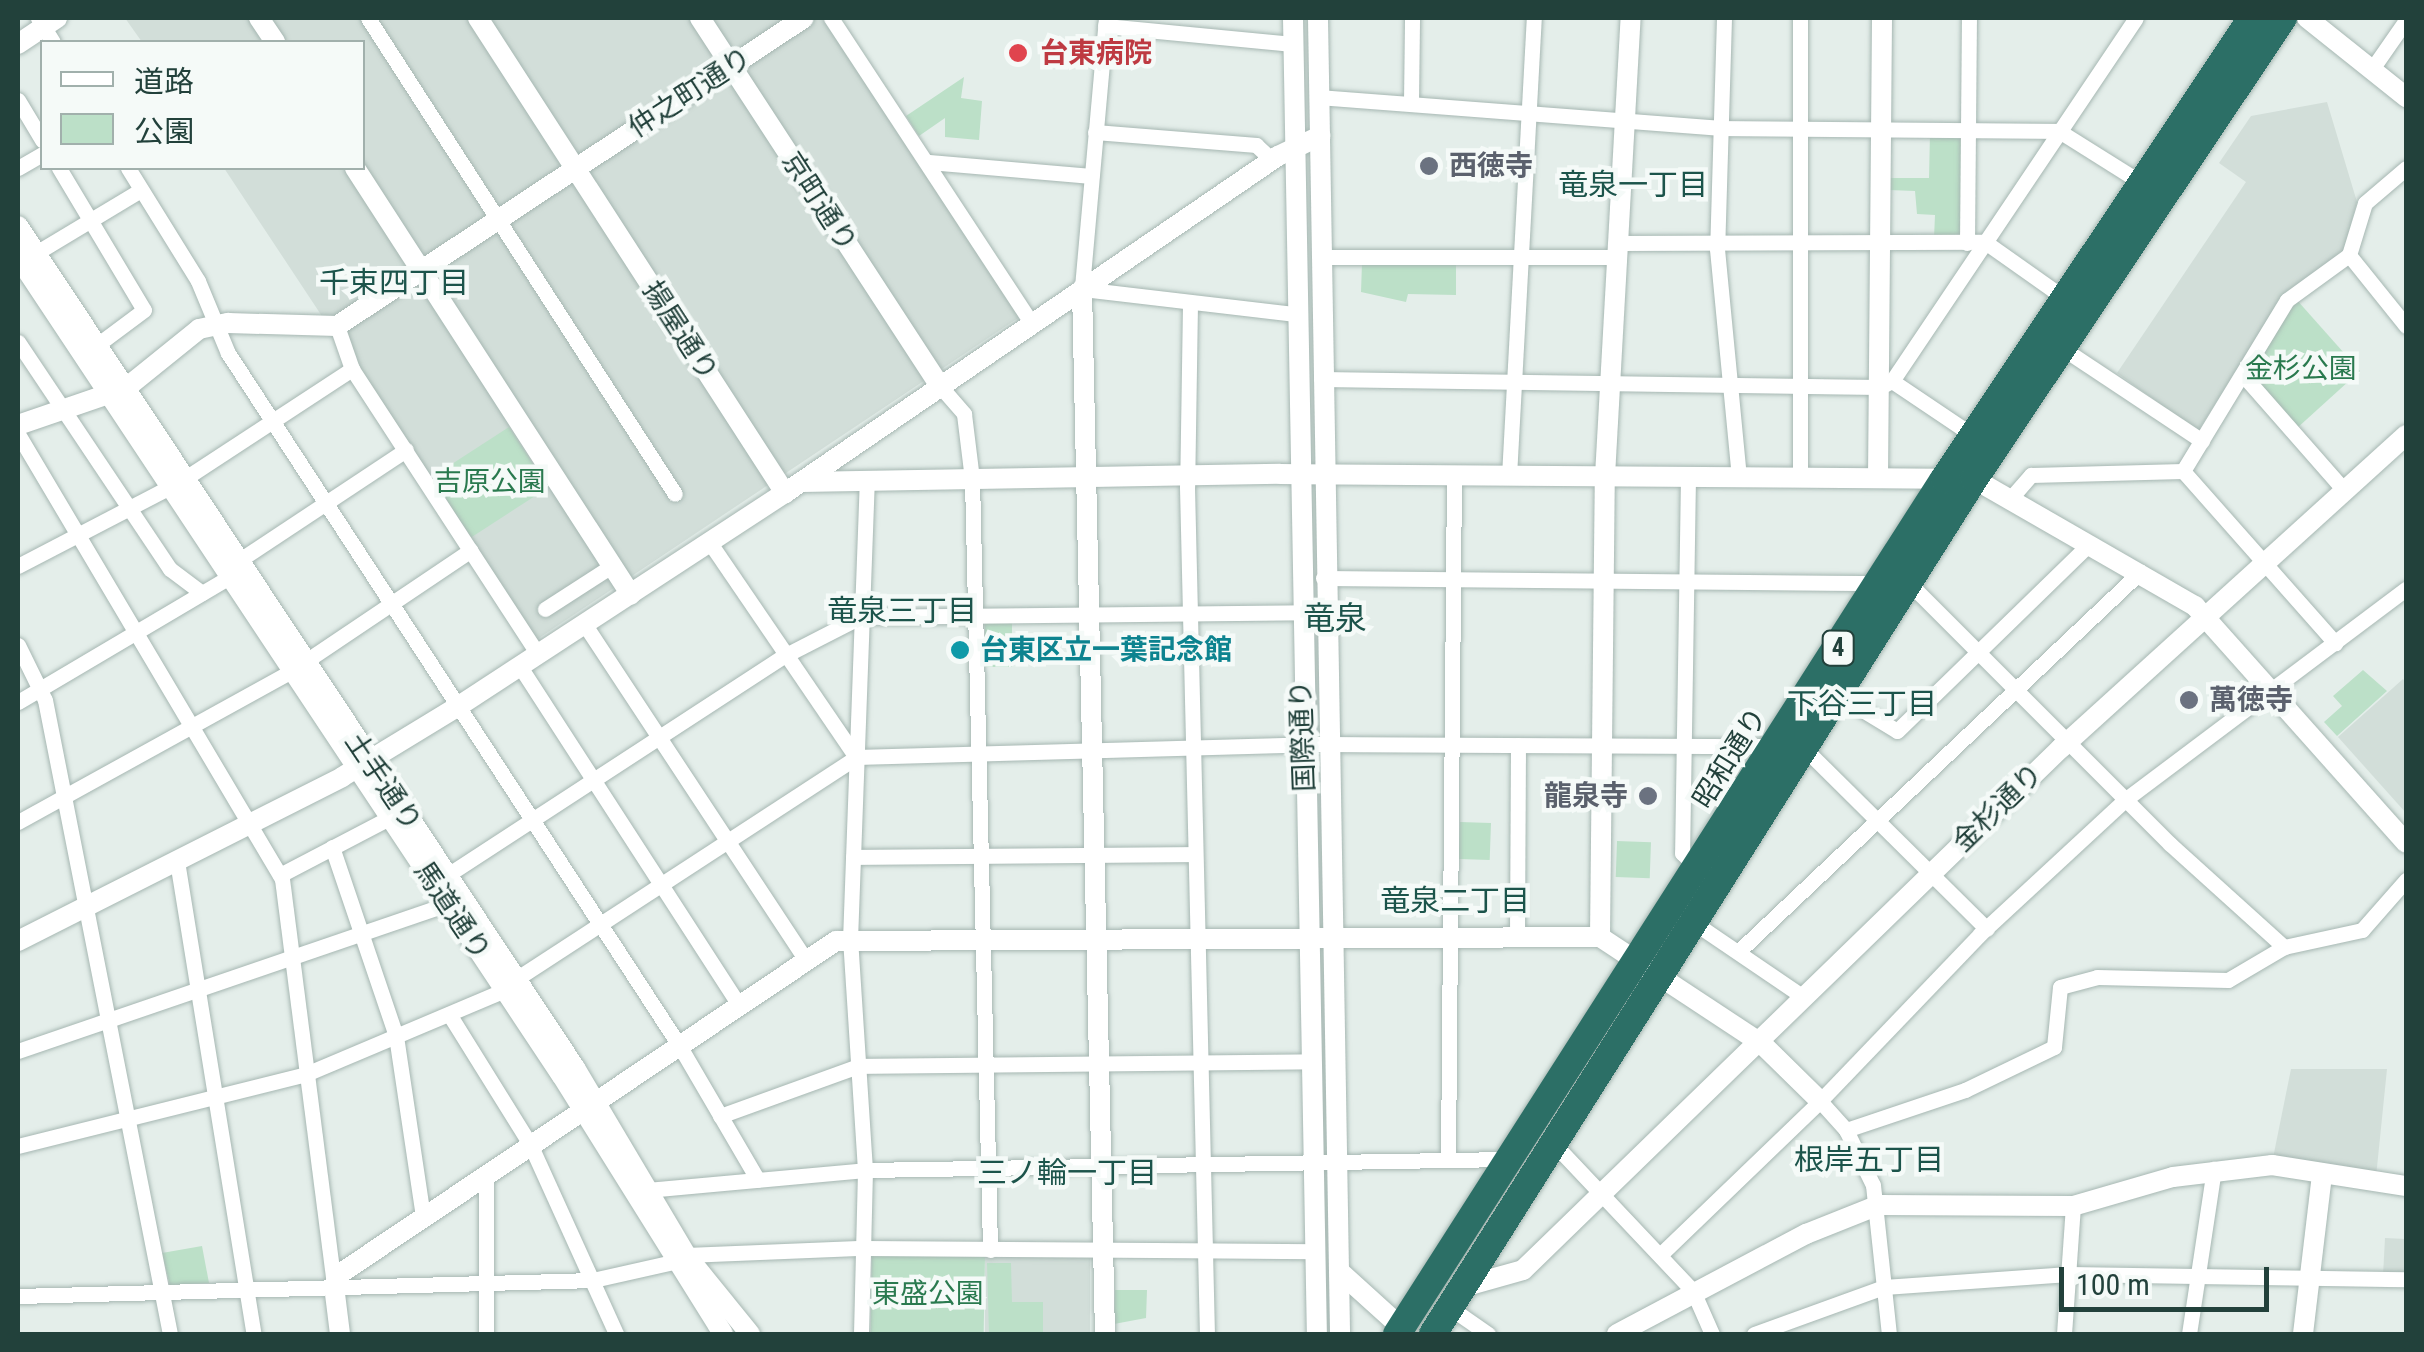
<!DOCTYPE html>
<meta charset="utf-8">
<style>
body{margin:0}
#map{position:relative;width:2424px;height:1352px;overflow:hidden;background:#e4eeea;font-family:"Roboto Condensed","Noto Sans JP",sans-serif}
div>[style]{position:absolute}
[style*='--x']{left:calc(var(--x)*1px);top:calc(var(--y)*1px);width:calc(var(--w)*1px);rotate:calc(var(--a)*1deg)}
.built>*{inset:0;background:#d2ded9;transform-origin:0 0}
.green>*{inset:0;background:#bce0c8;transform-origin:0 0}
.roads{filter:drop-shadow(0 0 2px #a6b7b2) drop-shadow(0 0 2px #a6b7b2)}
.street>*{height:15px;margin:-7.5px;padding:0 7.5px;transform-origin:7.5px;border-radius:7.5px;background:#fff}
.secondary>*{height:20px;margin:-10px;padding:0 10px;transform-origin:10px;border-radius:10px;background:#fff}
.highway>*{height:28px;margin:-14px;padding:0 14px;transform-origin:14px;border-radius:14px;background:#2c6f66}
.dots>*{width:28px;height:28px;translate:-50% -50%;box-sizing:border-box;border:5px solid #f5faf8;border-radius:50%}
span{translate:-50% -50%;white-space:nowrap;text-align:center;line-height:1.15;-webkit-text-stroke:9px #f5faf8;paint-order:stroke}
.shield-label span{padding:2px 8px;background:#f5faf8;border:2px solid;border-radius:8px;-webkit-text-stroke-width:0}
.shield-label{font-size:25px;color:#22413b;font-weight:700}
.health-label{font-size:28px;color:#be3a42;font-weight:700}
.left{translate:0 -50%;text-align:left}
.street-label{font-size:28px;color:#22413b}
.worship-label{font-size:28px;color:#5b616d;font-weight:700}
.right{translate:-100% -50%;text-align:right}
.park-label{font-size:28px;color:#2a7a4f}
.culture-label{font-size:28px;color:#0d838f;font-weight:700}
.neighbourhood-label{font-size:30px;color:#1c544b}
.quarter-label{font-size:32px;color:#1c544b}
.frame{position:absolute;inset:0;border:20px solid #22413b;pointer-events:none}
.legend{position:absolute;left:40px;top:40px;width:325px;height:130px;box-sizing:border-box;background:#f5faf8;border:2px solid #a1b0ac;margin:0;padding:12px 18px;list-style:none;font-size:30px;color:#22413b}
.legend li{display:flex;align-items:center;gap:20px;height:50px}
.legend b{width:50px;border:2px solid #a1b0ac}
.scale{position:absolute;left:2059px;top:1267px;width:210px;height:45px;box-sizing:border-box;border:5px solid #22413b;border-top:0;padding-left:12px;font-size:30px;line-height:35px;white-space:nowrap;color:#22413b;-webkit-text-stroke:8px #f5faf8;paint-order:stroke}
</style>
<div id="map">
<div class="built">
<div style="clip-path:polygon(125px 18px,826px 18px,1021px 316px,536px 640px,224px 168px,362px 168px,362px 42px,142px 42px)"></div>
<div style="clip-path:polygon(2327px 102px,2357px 202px,2344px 250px,2281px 299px,2198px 431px,2117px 373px,2246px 182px,2219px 163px,2251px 116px)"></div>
<div style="clip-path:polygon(2403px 679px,2406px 683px,2406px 813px,2338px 737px)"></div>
<div style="clip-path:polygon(2291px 1069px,2387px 1069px,2376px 1177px,2273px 1158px)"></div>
<div style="left:2385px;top:1238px;width:21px;height:35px;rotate:3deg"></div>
<div style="left:985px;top:1256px;width:105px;height:78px"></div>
</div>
<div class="green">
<div style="clip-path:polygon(964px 77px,961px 98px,982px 101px,979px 140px,945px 137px,945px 118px,919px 136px,906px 116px)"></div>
<div style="clip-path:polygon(1964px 132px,1963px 238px,1934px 238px,1935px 215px,1917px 214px,1915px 191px,1889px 190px,1889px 178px,1929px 178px,1930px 133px)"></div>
<div style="clip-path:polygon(1362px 263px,1456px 263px,1456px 295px,1408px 294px,1406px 302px,1361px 292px)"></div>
<div style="clip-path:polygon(2296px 299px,2360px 371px,2296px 429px,2249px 376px)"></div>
<div style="left:509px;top:427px;width:72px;height:92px;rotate:57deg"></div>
<div style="left:985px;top:620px;width:27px;height:47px"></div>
<div style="clip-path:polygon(2363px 670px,2387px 691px,2337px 736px,2324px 722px,2342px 706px,2333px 696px)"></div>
<div style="left:1460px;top:822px;width:31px;height:37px;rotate:2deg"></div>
<div style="left:1617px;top:841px;width:34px;height:36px;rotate:2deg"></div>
<div style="clip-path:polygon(202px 1246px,209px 1283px,170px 1285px,162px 1253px)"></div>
<div style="left:872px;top:1255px;width:113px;height:79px;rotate:1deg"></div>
<div style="clip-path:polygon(987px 1263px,1011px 1263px,1012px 1302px,1043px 1302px,1043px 1334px,989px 1334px)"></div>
<div style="clip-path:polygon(1115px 1290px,1147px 1290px,1146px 1318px,1114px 1324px)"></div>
</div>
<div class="roads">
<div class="street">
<div style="--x:38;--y:18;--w:28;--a:58"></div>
<div style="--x:368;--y:18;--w:566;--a:57.18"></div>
<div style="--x:831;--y:18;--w:366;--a:56.7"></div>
<div style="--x:1106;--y:18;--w:272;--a:95.1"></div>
<div style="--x:1082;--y:289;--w:214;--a:6.7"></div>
<div style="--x:1724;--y:18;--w:231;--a:91.7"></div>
<div style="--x:1717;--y:249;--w:229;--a:84.5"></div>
<div style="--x:1800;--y:18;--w:460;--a:90"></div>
<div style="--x:1105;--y:26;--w:189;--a:5.5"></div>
<div style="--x:2372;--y:69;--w:60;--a:-55.2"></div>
<div style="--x:1319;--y:97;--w:403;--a:4.4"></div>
<div style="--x:1721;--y:128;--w:338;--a:0.5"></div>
<div style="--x:2059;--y:131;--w:98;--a:32.1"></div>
<div style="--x:18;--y:100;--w:47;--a:59"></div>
<div style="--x:1411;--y:103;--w:85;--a:-89.3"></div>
<div style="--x:1095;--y:132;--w:162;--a:4.6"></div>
<div style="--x:1256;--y:145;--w:22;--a:43"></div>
<div style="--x:929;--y:162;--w:163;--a:4.9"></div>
<div style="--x:18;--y:168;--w:28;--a:-30"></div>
<div style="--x:59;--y:168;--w:165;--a:59.1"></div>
<div style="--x:144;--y:310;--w:59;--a:143.3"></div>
<div style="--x:128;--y:168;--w:133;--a:58.2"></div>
<div style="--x:198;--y:281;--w:78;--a:67.4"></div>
<div style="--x:228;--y:353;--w:826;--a:56.91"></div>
<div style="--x:679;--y:1045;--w:156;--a:59.7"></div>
<div style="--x:1619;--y:243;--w:366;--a:-0.2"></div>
<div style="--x:1985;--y:242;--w:95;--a:35.2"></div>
<div style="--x:1967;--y:243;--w:225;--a:-89.5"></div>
<div style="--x:36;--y:253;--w:122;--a:-31"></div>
<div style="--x:2349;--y:255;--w:91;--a:51.2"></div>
<div style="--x:1320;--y:257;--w:298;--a:0"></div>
<div style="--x:1190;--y:304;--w:183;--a:90.9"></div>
<div style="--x:1187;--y:487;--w:847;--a:88.65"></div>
<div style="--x:337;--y:326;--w:46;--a:70.8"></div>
<div style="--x:352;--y:369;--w:340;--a:56.9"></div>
<div style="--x:18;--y:342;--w:273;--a:56.2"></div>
<div style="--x:170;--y:569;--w:40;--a:37"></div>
<div style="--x:2062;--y:348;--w:168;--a:33.6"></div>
<div style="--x:2243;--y:375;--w:153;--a:48.7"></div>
<div style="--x:1321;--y:379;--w:559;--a:0.82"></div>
<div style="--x:1880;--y:387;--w:13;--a:-27"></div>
<div style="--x:1892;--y:381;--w:437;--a:-56.1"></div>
<div style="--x:1892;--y:381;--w:99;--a:33.9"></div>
<div style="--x:940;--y:386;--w:37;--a:49"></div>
<div style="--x:964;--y:414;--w:65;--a:83"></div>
<div style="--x:972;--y:479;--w:771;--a:88.66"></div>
<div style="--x:18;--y:434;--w:517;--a:59.32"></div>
<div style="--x:282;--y:879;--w:410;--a:82.7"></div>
<div style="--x:2183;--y:471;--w:200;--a:-58.7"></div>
<div style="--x:2287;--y:300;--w:77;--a:-36"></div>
<div style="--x:2349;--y:255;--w:54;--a:-72.9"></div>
<div style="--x:2365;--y:203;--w:54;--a:-40.5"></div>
<div style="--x:2183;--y:471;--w:230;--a:48.5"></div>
<div style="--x:1509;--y:476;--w:459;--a:-86.9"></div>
<div style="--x:1688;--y:477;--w:376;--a:90.9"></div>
<div style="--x:1682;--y:853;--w:23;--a:43"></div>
<div style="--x:184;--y:479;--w:201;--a:-33.2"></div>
<div style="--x:2010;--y:499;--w:32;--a:-49"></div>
<div style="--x:2031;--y:475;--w:152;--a:-1.5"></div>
<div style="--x:710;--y:543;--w:259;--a:55.7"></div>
<div style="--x:18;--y:566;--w:169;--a:-27.5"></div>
<div style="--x:1323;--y:578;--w:539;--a:0.53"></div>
<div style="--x:1862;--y:583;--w:14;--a:34"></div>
<div style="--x:1909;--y:583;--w:369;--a:45"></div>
<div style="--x:2170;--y:844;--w:154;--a:42.1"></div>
<div style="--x:545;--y:609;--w:81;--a:-32.9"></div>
<div style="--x:585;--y:625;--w:401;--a:56.6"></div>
<div style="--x:18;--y:645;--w:61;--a:63.9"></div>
<div style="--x:45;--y:700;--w:646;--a:78.85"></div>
<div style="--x:303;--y:663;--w:202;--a:-33.9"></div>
<div style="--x:519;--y:665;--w:405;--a:57.1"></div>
<div style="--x:1838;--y:695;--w:69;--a:31.4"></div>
<div style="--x:1897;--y:731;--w:269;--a:-44.2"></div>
<div style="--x:18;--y:702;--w:244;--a:-30.6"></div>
<div style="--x:228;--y:578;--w:17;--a:-65"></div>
<div style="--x:235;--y:563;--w:205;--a:-33.5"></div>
<div style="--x:1804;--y:748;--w:257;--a:44.7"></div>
<div style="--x:18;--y:822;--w:312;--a:-28.9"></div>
<div style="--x:332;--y:847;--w:200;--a:71.3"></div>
<div style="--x:396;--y:1036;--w:182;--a:81.5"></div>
<div style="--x:853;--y:857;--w:342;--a:-0.5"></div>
<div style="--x:177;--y:861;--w:479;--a:80.8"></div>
<div style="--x:280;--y:875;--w:123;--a:-27.6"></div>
<div style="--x:446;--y:876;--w:403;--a:-33.1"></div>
<div style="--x:784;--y:656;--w:85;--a:-27.2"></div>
<div style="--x:860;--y:617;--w:441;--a:-0.6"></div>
<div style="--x:1693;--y:922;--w:135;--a:34.2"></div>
<div style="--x:1517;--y:937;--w:192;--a:-89.7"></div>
<div style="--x:1739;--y:951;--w:552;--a:-43.38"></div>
<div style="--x:516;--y:979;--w:406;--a:-33.1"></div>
<div style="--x:856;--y:757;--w:472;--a:-1.6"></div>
<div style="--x:1328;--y:744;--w:430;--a:0.3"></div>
<div style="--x:1758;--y:746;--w:14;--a:34"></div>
<div style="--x:449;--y:1014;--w:153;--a:58.1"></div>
<div style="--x:530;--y:1144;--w:209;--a:65.6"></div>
<div style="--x:18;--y:1051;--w:453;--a:-18.9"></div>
<div style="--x:1820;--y:1101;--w:39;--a:48"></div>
<div style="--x:1846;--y:1130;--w:61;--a:63.9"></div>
<div style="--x:1873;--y:1185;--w:150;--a:83.9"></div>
<div style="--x:720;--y:1116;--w:147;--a:-19.9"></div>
<div style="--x:858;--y:1066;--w:455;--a:-0.6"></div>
<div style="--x:1846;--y:1130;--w:126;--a:-18.6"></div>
<div style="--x:1965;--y:1090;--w:99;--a:-25.8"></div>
<div style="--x:2054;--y:1047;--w:60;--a:-84.3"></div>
<div style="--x:2060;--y:987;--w:38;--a:-15"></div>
<div style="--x:2097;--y:977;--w:131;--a:1.3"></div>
<div style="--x:2228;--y:980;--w:65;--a:-30.5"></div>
<div style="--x:2284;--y:947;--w:80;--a:-12.3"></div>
<div style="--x:2362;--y:930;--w:67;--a:-48.7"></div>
<div style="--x:1555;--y:1145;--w:201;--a:46.6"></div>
<div style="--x:1693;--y:1291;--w:47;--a:66.2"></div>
<div style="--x:18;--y:1146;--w:297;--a:-14"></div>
<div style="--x:306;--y:1074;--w:216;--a:-22.9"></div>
<div style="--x:1448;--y:1159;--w:683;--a:-89.5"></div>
<div style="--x:647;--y:1190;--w:219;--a:-5.2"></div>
<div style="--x:865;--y:1170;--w:646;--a:-0.98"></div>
<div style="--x:686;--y:1255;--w:178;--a:-2.3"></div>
<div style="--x:864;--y:1248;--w:452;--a:0.4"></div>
<div style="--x:1660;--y:1255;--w:222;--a:-43.9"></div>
<div style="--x:1820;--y:1101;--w:231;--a:-46.2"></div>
<div style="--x:1980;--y:934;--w:199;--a:-42.8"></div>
<div style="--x:2126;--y:799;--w:350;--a:-36.9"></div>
<div style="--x:18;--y:1296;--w:575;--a:-1.59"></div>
<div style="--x:593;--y:1280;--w:82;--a:-12.7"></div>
<div style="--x:1452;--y:1309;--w:44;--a:34.8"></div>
<div style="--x:486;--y:1334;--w:160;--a:-90"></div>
<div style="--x:861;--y:1334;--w:164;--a:-88.6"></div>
<div style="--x:865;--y:1170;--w:230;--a:-93.7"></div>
<div style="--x:850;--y:940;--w:458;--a:-87.9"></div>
<div style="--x:1754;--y:1334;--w:138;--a:-19.9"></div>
<div style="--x:1884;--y:1287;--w:185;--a:-4"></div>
<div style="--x:2069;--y:1274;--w:337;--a:0.9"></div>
<div style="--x:2064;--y:1334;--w:128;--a:-86"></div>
<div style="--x:2189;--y:1334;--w:167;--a:-81.4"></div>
</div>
<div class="secondary">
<div style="--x:259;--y:18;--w:29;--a:56"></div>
<div style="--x:478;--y:18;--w:566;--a:57.12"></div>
<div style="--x:700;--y:18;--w:439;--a:56.9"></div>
<div style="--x:1293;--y:18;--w:1316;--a:88.96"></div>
<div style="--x:1318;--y:18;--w:1316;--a:89.04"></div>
<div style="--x:2307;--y:18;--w:127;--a:38.6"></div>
<div style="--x:18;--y:44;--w:47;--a:-33.7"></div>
<div style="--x:355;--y:168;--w:508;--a:57.12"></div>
<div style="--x:18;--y:226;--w:1010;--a:56.51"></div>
<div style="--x:575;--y:1068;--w:217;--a:59.3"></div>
<div style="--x:686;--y:1255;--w:102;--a:51"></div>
<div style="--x:18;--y:257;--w:983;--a:56.41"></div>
<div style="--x:562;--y:1076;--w:304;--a:58"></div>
<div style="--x:1082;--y:289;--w:1045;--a:88.74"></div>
<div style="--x:18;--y:425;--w:114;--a:-18.9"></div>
<div style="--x:126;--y:388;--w:94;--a:-38.9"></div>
<div style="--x:199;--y:329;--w:30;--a:-12"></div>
<div style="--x:228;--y:323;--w:109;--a:1.6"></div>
<div style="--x:337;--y:326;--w:559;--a:-33.41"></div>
<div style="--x:1878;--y:478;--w:460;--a:-89.5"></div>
<div style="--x:801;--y:482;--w:479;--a:-1"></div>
<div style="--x:1280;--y:474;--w:694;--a:0.41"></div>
<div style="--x:1974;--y:479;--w:255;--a:29.9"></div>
<div style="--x:2195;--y:606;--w:317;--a:48.3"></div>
<div style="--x:1600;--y:937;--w:461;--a:-89.4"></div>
<div style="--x:1605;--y:476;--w:459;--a:-86.8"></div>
<div style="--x:18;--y:941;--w:363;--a:-26.8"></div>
<div style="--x:342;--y:777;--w:137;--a:-31.3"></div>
<div style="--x:459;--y:706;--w:389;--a:-33.2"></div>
<div style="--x:785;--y:493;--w:597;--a:-34.36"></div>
<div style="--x:1278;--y:156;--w:47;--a:-25.5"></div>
<div style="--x:1340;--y:1272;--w:84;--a:42.1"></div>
<div style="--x:1466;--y:1286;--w:59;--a:-15.7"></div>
<div style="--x:1523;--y:1270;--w:750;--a:-44.14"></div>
<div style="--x:2061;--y:748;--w:466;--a:-42.2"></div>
<div style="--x:340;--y:1334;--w:48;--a:-97.1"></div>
<div style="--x:334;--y:1286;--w:15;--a:-62"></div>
<div style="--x:341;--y:1273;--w:596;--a:-33.85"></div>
<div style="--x:836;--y:941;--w:764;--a:-0.3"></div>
<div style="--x:1600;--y:937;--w:193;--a:33.4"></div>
<div style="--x:1761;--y:1043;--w:83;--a:44.5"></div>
<div style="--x:1617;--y:1334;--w:214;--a:-27.9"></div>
<div style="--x:1806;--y:1234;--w:79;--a:-21.7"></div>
<div style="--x:1879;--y:1205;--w:194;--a:0.3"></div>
<div style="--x:2073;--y:1206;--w:104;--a:-16.2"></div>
<div style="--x:2173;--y:1177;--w:100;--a:-6.9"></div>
<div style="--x:2272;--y:1165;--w:136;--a:8.9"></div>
<div style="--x:2303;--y:1334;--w:161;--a:-83.2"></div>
</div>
<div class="highway">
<div style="--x:1397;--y:1334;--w:1015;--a:-57.39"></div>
<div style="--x:1944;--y:479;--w:554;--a:-56.25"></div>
<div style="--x:1433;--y:1334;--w:1012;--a:-57.68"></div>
<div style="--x:1974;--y:479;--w:555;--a:-56.17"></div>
</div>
</div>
<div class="dots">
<div style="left:1018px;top:53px;background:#e0444e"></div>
<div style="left:1429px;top:166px;background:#6b7280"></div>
<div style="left:960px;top:650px;background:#0f9aa8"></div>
<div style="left:2189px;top:700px;background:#6b7280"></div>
<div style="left:1648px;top:796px;background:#6b7280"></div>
</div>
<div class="shield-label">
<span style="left:1838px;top:648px">4</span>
</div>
<div class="health-label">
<span class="left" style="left:1040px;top:53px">台東病院</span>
</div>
<div class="street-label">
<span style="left:690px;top:93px;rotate:-33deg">仲之町通り</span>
<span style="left:819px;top:202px;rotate:57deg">京町通り</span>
<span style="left:680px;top:331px;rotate:57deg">揚屋通り</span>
<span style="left:1303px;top:736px;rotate:-92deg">国際通り</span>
<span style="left:1730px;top:758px;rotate:-58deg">昭和通り</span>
<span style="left:383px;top:782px;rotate:56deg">土手通り</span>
<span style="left:1998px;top:808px;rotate:-44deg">金杉通り</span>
<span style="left:452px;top:911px;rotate:56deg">馬道通り</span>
</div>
<div class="worship-label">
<span class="left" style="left:1449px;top:166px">西徳寺</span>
<span class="left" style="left:2209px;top:700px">萬徳寺</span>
<span class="right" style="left:1628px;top:796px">龍泉寺</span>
</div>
<div class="park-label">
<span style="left:2301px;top:369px">金杉公園</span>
<span style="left:490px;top:482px">吉原公園</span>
<span style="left:928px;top:1294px">東盛公園</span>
</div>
<div class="culture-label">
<span class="left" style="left:980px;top:650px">台東区立一葉記念館</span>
</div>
<div class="neighbourhood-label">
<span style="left:1633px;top:185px">竜泉一丁目</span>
<span style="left:394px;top:283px">千束四丁目</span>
<span style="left:902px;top:611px">竜泉三丁目</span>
<span style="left:1862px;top:704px">下谷三丁目</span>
<span style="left:1455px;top:901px">竜泉二丁目</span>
<span style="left:1869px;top:1160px">根岸五丁目</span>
<span style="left:1067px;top:1173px">三ノ輪一丁目</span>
</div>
<div class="quarter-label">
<span style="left:1335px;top:618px">竜泉</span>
</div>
<div class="frame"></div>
<ul class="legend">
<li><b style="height:12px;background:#fff"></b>道路</li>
<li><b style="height:28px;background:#bce0c8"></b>公園</li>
</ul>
<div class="scale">100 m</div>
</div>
